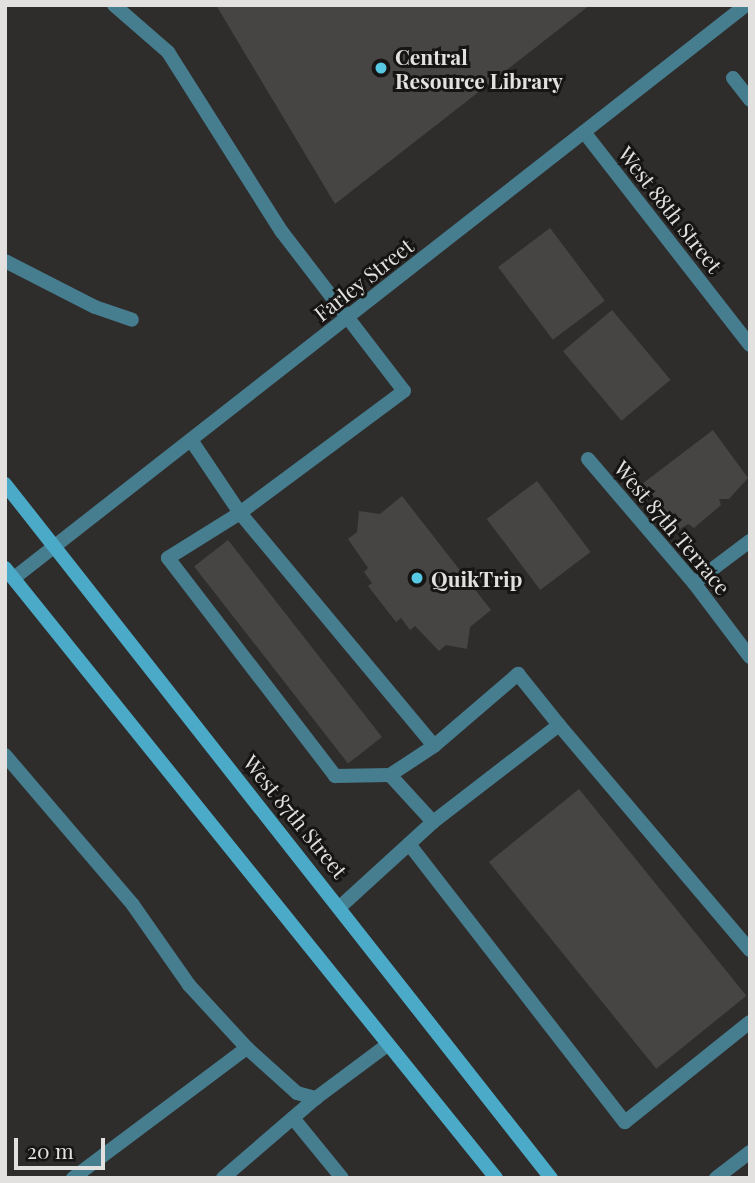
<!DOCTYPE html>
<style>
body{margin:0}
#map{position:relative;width:755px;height:1183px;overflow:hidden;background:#2f2d2b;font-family:"Playfair Display",serif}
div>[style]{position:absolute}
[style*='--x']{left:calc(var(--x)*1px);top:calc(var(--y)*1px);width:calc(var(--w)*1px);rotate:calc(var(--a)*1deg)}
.building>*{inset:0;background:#474444;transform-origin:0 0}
.service>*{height:14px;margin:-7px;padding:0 7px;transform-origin:7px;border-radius:7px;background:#467d8f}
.minor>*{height:14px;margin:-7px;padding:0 7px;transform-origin:7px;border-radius:7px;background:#467d8f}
.tertiary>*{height:14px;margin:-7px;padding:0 7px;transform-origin:7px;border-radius:7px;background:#467d8f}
.secondary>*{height:14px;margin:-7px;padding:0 7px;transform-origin:7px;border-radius:7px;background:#4baac7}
.dots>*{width:19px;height:19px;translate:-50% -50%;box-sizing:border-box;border:4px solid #161514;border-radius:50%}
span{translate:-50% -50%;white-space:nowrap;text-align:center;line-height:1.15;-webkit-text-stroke:6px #161514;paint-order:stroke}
.poi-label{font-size:21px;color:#e2e1df;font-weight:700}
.left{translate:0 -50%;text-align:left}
.street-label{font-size:21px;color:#e2e1df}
.frame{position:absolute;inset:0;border:7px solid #e2e1df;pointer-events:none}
.scale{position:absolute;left:14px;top:1138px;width:91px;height:32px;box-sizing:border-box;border:4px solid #e2e1df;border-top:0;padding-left:9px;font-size:21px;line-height:24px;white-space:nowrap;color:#e2e1df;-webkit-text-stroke:5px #161514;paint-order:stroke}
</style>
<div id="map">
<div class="building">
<div style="clip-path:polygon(216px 5px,590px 5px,335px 204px)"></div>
<div style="left:550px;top:228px;width:91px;height:65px;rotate:53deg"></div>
<div style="left:612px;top:310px;width:91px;height:64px;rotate:50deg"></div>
<div style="clip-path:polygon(713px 430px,748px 478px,729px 499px,719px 499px,721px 505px,694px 528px,688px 524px,680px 529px,642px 484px)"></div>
<div style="left:537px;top:481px;width:89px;height:63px;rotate:53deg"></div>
<div style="clip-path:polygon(402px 496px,491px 610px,470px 627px,467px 649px,446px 645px,439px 651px,415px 626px,410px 630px,401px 618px,396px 622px,368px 586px,372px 583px,364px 572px,368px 568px,348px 539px,357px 532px,359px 511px,380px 514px)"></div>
<div style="left:228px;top:540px;width:250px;height:43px;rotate:52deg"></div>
<div style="left:579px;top:789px;width:266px;height:116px;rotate:51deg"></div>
</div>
<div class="service">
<div style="--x:114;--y:5;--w:72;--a:41"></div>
<div style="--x:168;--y:52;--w:213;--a:57.7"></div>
<div style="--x:282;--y:232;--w:200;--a:52.5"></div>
<div style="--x:404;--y:391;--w:204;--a:143.4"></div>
<div style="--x:240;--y:513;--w:303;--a:50.2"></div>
<div style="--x:434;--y:746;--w:53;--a:146.6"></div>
<div style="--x:733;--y:78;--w:28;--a:52"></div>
<div style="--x:5;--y:261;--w:101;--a:27.1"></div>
<div style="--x:95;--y:307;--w:39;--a:19"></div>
<div style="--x:191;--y:440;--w:88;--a:56.1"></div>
<div style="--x:240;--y:513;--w:85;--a:148"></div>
<div style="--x:168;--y:558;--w:275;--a:52.5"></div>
<div style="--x:335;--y:776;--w:55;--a:-1"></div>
<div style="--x:390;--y:775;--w:64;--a:47.5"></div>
<div style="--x:433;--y:822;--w:125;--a:137.6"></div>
<div style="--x:588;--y:459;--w:163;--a:49.5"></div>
<div style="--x:694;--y:583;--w:93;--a:52.9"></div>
<div style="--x:694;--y:583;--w:70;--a:-36.9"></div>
<div style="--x:434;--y:746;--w:111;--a:-40.6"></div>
<div style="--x:518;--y:674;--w:65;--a:51.2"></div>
<div style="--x:5;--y:755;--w:197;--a:49.5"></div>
<div style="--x:133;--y:905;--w:98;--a:55"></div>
<div style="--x:189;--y:985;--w:86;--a:47.4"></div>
<div style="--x:433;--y:822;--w:159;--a:-37.6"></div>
<div style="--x:559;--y:725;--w:295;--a:49.7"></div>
<div style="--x:409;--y:844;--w:352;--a:52.2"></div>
<div style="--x:625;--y:1122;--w:160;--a:-38.7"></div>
<div style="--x:293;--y:1118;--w:77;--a:50.8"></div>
<div style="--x:73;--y:1178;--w:217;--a:-36.8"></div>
<div style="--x:247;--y:1048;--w:67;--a:42"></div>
<div style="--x:297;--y:1093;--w:20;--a:15"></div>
<div style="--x:316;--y:1098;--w:89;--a:-36.7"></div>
<div style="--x:223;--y:1178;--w:123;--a:-40.7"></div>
</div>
<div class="minor">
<div style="--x:584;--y:132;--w:270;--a:52.1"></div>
<div style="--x:716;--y:1178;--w:43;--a:-37.4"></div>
</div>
<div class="tertiary">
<div style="--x:14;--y:578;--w:930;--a:-38.05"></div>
</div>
<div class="secondary">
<div style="--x:5;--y:484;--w:883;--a:51.81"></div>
<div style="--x:5;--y:568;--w:783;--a:51.17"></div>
</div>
<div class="dots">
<div style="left:381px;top:68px;background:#57c9e3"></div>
<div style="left:417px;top:578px;background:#57c9e3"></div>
</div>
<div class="poi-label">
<span class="left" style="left:395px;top:68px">Central<br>Resource Library</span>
<span class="left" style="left:431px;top:578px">QuikTrip</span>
</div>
<div class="street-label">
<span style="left:671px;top:209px;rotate:52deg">West 88th Street</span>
<span style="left:363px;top:279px;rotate:-38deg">Farley Street</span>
<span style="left:673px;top:527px;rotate:50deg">West 87th Terrace</span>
<span style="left:296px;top:816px;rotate:51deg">West 87th Street</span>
</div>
<div class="frame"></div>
<div class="scale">20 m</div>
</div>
